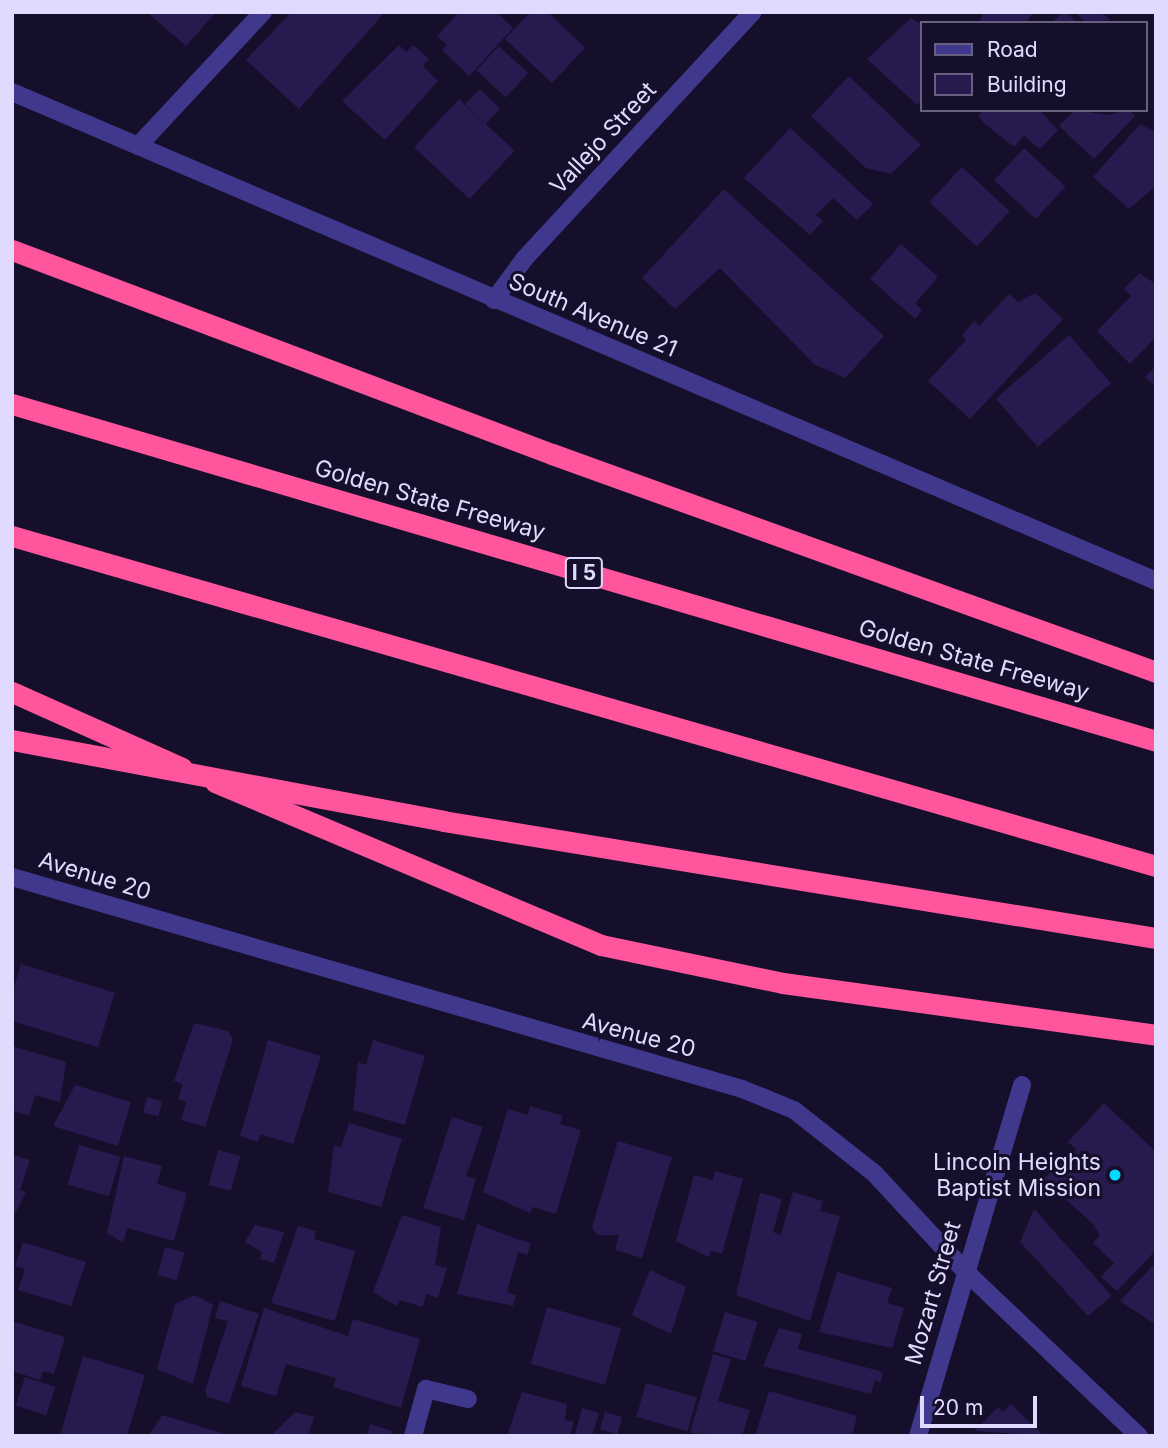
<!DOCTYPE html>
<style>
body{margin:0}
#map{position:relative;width:1168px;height:1448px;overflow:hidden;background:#160f2b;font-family:Inter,sans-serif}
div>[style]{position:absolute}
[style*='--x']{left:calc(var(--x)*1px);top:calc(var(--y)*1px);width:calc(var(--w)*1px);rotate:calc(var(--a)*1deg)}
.building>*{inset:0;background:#271a4e;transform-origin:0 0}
.minor>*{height:18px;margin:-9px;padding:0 9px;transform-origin:9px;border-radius:9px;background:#40388d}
.highway>*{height:21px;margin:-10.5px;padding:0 10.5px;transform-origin:10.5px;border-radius:10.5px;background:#ff559d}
.highway-bridge>*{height:21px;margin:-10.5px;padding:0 10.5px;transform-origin:10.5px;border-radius:10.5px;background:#ff559d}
.dots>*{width:19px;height:19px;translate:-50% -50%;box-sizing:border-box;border:4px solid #160f2b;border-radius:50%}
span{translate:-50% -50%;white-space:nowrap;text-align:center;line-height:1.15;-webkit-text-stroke:6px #160f2b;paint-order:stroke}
.shield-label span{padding:2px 5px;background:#160f2b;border:2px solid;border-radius:5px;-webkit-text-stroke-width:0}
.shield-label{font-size:21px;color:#e0daff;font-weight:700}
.street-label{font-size:23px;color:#e0daff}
.poi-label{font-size:23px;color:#e0daff}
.right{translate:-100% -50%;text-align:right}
.frame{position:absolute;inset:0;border:14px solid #e0daff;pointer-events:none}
.legend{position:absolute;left:920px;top:21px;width:228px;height:91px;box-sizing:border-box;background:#160f2b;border:2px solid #676080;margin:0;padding:9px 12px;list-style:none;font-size:21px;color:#e0daff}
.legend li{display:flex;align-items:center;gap:14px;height:35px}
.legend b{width:35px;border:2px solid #676080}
.scale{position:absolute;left:920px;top:1396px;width:117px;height:32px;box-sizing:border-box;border:4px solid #e0daff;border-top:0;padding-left:9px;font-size:21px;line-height:24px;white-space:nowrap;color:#e0daff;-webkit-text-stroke:5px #160f2b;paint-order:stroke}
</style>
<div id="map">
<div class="building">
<div style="clip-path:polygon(147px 12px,216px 12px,186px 46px)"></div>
<div style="clip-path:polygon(291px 12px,385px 12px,299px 109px,246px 60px)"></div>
<div style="clip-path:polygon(459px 12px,497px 12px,513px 28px,469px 76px,442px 50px,447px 45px,437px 36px)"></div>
<div style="clip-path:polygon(530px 12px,548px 12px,585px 48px,552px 83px,505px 39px)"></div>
<div style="clip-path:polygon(983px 12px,1030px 12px,1032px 14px,1026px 23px,979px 23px)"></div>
<div style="clip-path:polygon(1062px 12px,1066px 12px,1077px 23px,1052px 23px)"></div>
<div style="clip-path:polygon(1075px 12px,1101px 12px,1110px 20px,1086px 23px)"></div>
<div style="clip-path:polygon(911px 18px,921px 24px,921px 103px,916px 104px,867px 59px)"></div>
<div style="clip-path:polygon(399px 45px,406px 52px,413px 45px,429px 59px,423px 66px,438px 81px,385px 140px,342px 101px)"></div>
<div style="left:499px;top:46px;width:40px;height:33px;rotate:43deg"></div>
<div style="clip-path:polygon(849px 76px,921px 145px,891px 174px,866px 168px,811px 116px)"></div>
<div style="left:480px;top:89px;width:28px;height:21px;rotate:44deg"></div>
<div style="left:459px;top:99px;width:76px;height:66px;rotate:43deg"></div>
<div style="clip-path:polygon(983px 110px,1039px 110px,1058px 130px,1040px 149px,1024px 136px,1014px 147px,985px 124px,978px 116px)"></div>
<div style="clip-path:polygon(1075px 110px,1107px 115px,1129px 110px,1135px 116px,1094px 159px,1059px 126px)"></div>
<div style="clip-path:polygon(1140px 124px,1156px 132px,1156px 186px,1129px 209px,1093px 177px)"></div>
<div style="clip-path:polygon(790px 128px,873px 204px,857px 220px,833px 198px,816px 215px,823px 221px,810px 235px,744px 178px)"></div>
<div style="left:1024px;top:148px;width:57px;height:44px;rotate:43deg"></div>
<div style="left:962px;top:167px;width:65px;height:48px;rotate:43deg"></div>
<div style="clip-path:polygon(724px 189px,884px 336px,845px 378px,814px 364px,720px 268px,675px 309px,642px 278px)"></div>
<div style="clip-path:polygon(901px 244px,938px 277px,915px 303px,922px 310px,915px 319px,870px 279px)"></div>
<div style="clip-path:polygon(1139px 273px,1156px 284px,1156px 337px,1130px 364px,1097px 331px,1131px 296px,1124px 289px)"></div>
<div style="clip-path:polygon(1035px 293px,1063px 319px,970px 419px,928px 381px,966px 340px,962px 335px,974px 321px,979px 326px,1009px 294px,1018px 302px)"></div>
<div style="left:1069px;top:335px;width:64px;height:97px;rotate:49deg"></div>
<div style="clip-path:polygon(1156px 366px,1156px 387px,1145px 377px)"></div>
<div style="left:21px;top:964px;width:98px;height:57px;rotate:17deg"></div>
<div style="clip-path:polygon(194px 1023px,228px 1031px,233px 1040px,205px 1127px,181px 1120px,186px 1102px,178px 1099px,183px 1084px,174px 1081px)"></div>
<div style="clip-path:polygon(268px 1040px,321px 1056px,293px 1144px,260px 1134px,258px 1142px,240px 1136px)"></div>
<div style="clip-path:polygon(373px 1040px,425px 1056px,405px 1125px,353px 1110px,358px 1062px,366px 1065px)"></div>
<div style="clip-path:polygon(12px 1046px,66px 1062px,60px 1102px,35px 1095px,29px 1116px,12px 1111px)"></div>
<div style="clip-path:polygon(75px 1085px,131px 1102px,118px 1146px,53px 1126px)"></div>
<div style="left:147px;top:1097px;width:16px;height:16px;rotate:15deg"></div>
<div style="clip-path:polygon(1104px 1103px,1156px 1152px,1156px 1250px,1117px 1291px,1101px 1277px,1114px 1263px,1093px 1243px,1100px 1235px,1093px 1224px,1043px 1179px,1076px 1149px,1068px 1142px)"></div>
<div style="clip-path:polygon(530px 1106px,563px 1116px,560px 1124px,581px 1130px,556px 1214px,533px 1207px,530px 1213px,483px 1192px,508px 1109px,528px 1115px)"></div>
<div style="clip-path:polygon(452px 1117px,483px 1127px,466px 1176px,476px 1179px,464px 1220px,423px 1208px)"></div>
<div style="clip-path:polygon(349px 1123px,402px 1139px,381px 1207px,328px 1192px,334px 1145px,341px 1147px)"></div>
<div style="clip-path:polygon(618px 1141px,672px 1157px,642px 1258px,615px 1250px,619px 1235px,597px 1235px,592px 1227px)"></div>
<div style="left:79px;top:1145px;width:43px;height:41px;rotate:16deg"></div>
<div style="left:218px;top:1150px;width:23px;height:36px;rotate:15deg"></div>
<div style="clip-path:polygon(12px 1155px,30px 1160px,20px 1190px,26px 1192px,13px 1217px)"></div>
<div style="clip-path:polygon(124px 1156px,162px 1166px,157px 1184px,187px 1193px,174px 1241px,127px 1228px,123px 1243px,107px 1233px)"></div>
<div style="clip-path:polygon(715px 1171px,743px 1179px,722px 1254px,711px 1251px,709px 1257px,676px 1241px,694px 1175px,713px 1180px)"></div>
<div style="clip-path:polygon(793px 1192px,823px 1201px,820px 1211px,840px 1216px,810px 1321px,736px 1295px,760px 1193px,782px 1199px,773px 1232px,781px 1235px)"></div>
<div style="clip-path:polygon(1034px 1209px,1112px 1296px,1088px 1316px,1020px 1242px)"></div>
<div style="clip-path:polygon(402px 1215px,441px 1227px,435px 1265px,447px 1268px,438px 1298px,426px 1294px,423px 1307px,399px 1300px,397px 1306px,373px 1292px)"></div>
<div style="clip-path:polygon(477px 1224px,531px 1244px,527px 1255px,518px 1252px,507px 1292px,516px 1295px,513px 1306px,457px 1294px)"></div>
<div style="clip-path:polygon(255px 1225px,284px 1232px,274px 1263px,260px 1259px,262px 1252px,245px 1242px)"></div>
<div style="clip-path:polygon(298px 1226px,316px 1231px,314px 1239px,355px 1251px,335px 1321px,271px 1303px)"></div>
<div style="clip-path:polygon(23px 1242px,86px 1262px,71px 1306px,18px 1290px,25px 1269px,15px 1266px)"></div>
<div style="left:165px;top:1247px;width:20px;height:29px;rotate:15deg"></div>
<div style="clip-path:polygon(1156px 1262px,1156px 1325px,1120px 1301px)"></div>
<div style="clip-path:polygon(650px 1270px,686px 1287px,671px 1334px,632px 1315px)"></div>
<div style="clip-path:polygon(837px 1272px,892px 1288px,887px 1303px,904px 1308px,892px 1348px,819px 1332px)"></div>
<div style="clip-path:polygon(195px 1295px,213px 1305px,193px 1384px,157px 1369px,175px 1304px)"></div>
<div style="clip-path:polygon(220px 1301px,259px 1314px,229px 1403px,207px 1397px,205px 1390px,228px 1321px,215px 1318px)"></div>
<div style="left:547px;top:1307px;width:77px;height:59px;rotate:16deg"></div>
<div style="clip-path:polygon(264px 1308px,348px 1336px,353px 1319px,420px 1339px,401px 1408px,333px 1387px,336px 1378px,286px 1364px,276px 1396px,241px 1386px)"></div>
<div style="left:725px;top:1312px;width:34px;height:41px;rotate:17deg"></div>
<div style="clip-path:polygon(12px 1321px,65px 1337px,54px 1374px,43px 1371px,40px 1380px,12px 1371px)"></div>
<div style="clip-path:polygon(779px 1328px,802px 1334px,798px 1349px,883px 1372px,881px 1382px,875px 1380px,871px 1394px,763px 1366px)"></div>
<div style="clip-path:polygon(713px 1354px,731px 1359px,718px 1401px,750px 1410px,742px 1436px,690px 1433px)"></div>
<div style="clip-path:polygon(83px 1356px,145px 1375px,127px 1436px,60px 1436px)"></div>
<div style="left:25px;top:1377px;width:32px;height:30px;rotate:18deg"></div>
<div style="left:646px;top:1383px;width:53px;height:35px;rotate:16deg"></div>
<div style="clip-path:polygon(769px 1391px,857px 1416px,852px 1436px,755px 1436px)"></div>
<div style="clip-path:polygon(522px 1392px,567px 1404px,565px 1420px,574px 1422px,570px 1436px,507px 1436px)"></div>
<div style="clip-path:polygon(1011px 1404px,1044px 1436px,975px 1431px,998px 1407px,1003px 1412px)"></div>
<div style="clip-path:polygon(582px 1408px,599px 1413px,592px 1436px,575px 1434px)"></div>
<div style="clip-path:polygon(295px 1412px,314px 1417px,308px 1436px,271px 1436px)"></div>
<div style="left:605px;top:1412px;width:18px;height:18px;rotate:16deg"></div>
<div style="clip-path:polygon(162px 1415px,222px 1433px,222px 1436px,148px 1436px)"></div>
<div style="clip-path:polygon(370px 1424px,392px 1431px,391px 1436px,367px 1436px)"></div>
</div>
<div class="minor">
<div style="--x:12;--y:92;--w:1244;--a:23.14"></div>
<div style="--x:138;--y:146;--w:183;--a:-47"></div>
<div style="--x:494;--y:300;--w:52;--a:-53.6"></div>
<div style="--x:525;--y:258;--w:335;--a:-47.2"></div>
<div style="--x:12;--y:877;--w:760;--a:16.19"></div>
<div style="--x:742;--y:1089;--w:56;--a:22"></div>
<div style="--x:794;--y:1110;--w:102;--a:38.2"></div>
<div style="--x:874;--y:1173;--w:134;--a:47.1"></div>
<div style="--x:965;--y:1271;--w:240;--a:43.5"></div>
<div style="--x:413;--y:1436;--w:49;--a:-74.5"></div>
<div style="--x:426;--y:1389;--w:43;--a:13.4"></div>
<div style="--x:918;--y:1436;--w:366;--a:-73.5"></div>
</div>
<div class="highway">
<div style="--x:12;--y:250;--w:577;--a:20.7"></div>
<div style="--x:552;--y:454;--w:642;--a:19.85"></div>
<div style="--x:12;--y:404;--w:1193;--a:16.41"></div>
<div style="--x:12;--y:536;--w:1191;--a:16.09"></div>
<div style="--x:12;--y:692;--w:186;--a:24.1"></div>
<div style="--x:215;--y:782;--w:419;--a:22.9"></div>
<div style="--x:601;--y:945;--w:186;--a:11.8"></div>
<div style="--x:783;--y:983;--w:377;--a:7.9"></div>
<div style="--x:443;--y:821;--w:723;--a:9.32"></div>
</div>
<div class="highway-bridge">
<div style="--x:12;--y:740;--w:439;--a:10.6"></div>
</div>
<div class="dots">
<div style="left:1115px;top:1175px;background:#06d9ff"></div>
</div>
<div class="shield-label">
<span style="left:584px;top:573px">I 5</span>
</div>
<div class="street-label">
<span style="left:603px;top:138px;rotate:-47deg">Vallejo Street</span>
<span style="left:593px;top:315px;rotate:23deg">South Avenue 21</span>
<span style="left:430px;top:500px;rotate:16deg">Golden State Freeway</span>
<span style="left:974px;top:660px;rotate:16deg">Golden State Freeway</span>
<span style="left:95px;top:876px;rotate:17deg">Avenue 20</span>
<span style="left:639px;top:1035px;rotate:15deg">Avenue 20</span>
<span style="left:933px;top:1293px;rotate:-74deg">Mozart Street</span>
</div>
<div class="poi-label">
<span class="right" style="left:1101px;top:1175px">Lincoln Heights<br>Baptist Mission</span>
</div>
<div class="frame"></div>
<ul class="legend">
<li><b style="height:9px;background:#40388d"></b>Road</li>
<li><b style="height:19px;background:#271a4e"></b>Building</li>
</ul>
<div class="scale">20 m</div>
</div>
